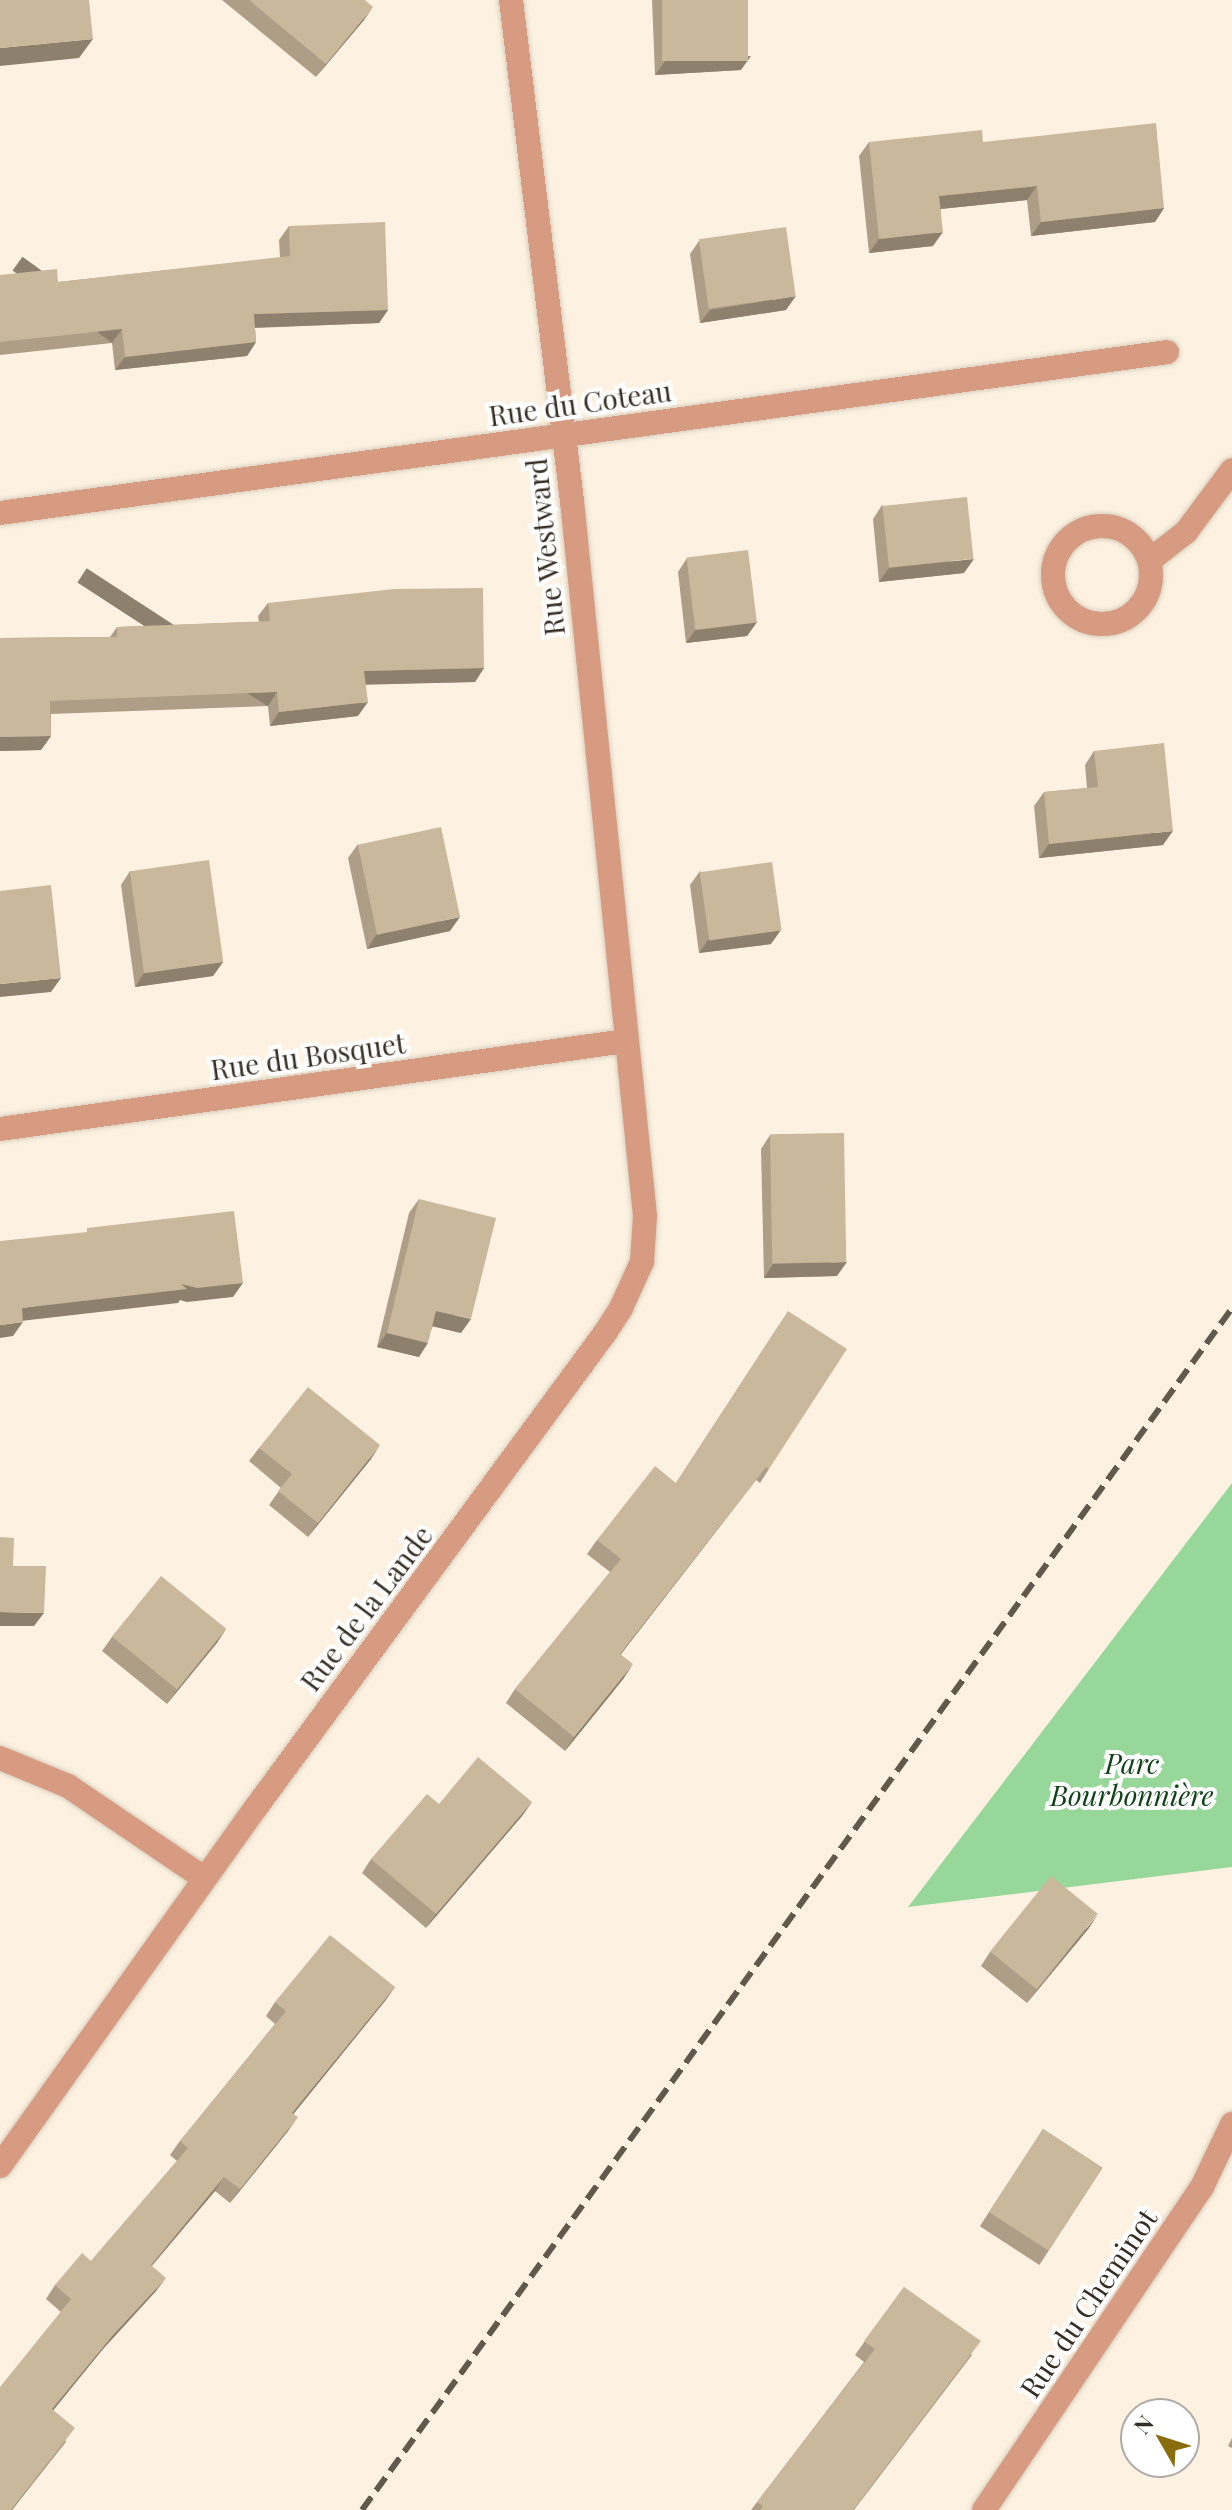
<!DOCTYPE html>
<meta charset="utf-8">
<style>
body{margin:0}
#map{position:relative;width:1232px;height:2510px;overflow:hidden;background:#fdf2e1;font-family:"Playfair Display",serif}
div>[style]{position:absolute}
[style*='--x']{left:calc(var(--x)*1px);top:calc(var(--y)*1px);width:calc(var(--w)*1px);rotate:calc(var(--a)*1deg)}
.green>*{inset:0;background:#98d79a}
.roads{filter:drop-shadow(0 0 2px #d9cfbf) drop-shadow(0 0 2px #d9cfbf)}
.minor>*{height:24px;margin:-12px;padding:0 12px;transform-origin:12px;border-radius:12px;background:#d79b81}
.minor>.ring{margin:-12px;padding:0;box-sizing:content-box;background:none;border:24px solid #d79b81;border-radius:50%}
.rail>*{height:6px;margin-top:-3px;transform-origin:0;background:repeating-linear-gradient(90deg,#60594c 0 16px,transparent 0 24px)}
.wall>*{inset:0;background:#ae9e87;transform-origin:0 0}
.shaded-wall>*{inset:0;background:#8d816e;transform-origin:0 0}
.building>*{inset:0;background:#cab89d;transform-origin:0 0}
span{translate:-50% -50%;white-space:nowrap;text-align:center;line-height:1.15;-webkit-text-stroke:8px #fff;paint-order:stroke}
.street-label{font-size:28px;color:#352e23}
.park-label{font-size:28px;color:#0f4216;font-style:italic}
.north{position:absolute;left:1120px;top:2398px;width:80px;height:80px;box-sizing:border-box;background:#fff;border:2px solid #aeaba7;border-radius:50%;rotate:309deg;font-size:22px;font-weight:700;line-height:32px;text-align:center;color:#352e23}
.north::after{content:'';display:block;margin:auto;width:28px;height:36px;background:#896d0d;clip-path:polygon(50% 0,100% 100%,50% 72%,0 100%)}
</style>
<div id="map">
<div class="green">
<div style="clip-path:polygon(1232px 1483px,1232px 1867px,908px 1907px)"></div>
</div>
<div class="roads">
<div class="minor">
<div style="--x:0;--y:513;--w:1178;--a:-7.85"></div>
<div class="ring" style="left:1053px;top:526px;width:74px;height:74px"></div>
<div style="--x:1150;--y:560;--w:46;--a:-37.9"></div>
<div style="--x:1186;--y:532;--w:77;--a:-53.4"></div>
<div style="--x:0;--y:1129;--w:631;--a:-8.01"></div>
<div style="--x:0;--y:1758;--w:74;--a:22.4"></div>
<div style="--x:68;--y:1786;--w:164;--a:34.1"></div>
<div style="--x:0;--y:2166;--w:442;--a:-54.5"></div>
<div style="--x:257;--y:1806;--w:587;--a:-53.66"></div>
<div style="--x:605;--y:1333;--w:30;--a:-57"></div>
<div style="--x:621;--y:1308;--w:51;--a:-65.5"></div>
<div style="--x:642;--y:1262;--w:46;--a:-86.3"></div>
<div style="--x:645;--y:1216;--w:719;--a:-95.83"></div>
<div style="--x:572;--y:501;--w:505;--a:-96.94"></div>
<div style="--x:984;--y:2510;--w:390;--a:-56"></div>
<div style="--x:1202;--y:2187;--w:70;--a:-64.5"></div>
</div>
</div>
<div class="rail">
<div style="--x:362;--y:2510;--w:1484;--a:-54.1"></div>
</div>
<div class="wall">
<div style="clip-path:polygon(222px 0,365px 0,364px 20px,316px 77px)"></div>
<div style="clip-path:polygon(652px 0,748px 0,741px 70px,655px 75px)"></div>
<div style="clip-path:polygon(869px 142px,983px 142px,1164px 208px,1155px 222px,1031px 236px,1027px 200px,941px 209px,933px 246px,869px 253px,859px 156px)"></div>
<div style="clip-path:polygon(289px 226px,388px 310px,379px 323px,255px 328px,256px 342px,247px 356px,115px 370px,112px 343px,0 355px,0 275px,58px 282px,280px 258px,279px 240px)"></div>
<div style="clip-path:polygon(699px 241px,786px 310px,700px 323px,690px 254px)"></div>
<div style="clip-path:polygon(882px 505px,964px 573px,879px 582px,873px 519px)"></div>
<div style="clip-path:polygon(687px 558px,757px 622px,747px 636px,686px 643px,678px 572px)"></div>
<div style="clip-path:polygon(268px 603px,484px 668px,475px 682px,366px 684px,358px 716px,270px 726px,268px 706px,51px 714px,51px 736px,41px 750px,0 751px,0 638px,110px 637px,117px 627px,259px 622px,258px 616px)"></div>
<div style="clip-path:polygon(1094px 751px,1163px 845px,1039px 858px,1034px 806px,1044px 792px,1087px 788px,1085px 765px)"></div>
<div style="clip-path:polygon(358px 844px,450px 931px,367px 949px,348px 858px)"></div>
<div style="clip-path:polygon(130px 871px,223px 962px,213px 976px,135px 987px,121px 885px)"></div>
<div style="clip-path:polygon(700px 871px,771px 944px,699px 953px,690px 885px)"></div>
<div style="clip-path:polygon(770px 1135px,837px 1276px,764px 1278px,761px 1149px)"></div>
<div style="clip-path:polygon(419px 1199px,461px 1333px,433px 1326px,419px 1357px,377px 1347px,409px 1213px)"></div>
<div style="clip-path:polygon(779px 1325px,769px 1469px,760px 1483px,756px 1480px,621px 1654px,624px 1678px,565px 1751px,506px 1703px,515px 1689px,610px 1572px,587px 1554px,597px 1540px,676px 1483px)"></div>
<div style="clip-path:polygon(259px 1448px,371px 1459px,308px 1537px,269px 1505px,281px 1488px,249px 1461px)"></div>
<div style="clip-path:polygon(226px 1629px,167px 1704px,102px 1651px,112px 1637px)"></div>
<div style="clip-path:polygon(532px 1802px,522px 1816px,426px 1928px,362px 1873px,371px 1859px,439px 1804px)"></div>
<div style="clip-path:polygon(1089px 1928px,1027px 2003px,981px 1966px,990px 1952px)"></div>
<div style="clip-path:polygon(395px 1987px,385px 2001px,293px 2114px,288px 2131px,230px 2203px,215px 2191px,152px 2266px,156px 2291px,103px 2349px,53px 2410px,66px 2442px,12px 2510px,0 2510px,61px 2312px,46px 2299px,55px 2285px,91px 2261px,177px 2161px,170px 2155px,180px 2141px,275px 2024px,266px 2016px,275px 2002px)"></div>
<div style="left:1043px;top:2129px;width:71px;height:116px;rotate:33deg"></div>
<div style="clip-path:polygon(904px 2287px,972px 2355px,854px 2510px,751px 2510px,864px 2362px,855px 2355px)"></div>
<div style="clip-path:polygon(1232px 2438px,1232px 2448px,1228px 2446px)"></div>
</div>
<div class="shaded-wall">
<div style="clip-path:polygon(373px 7px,364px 20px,316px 77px,326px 64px)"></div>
<div style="clip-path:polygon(93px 39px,79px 58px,0 66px,0 48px)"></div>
<div style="clip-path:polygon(751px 56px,741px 70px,655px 75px,665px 61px)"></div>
<div style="clip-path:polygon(1037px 186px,1027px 200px,930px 210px,939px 196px)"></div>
<div style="clip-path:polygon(1164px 208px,1155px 222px,1031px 236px,1041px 222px)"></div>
<div style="clip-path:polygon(943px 232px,933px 246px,869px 253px,879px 239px)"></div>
<div style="clip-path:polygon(796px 296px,786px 310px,700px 323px,710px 310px)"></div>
<div style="clip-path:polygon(388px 310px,379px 323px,244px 328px,254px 314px)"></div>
<div style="left:122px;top:329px;width:17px;height:123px;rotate:126deg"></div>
<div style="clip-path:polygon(256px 342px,247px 356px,115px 370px,125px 357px)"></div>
<div style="clip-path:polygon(974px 559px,964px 573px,879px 582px,889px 568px)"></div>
<div style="clip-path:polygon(757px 622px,747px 636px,686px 643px,696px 629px)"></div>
<div style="clip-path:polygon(484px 668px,475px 682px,355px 685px,364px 671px)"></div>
<div style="left:277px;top:692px;width:17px;height:227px;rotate:123deg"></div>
<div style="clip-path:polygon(368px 702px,358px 716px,270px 726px,279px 712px)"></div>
<div style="clip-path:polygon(51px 736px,41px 750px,0 751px,0 737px)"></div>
<div style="clip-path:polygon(1173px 831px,1163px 845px,1039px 858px,1049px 844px)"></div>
<div style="clip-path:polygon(460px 917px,450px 931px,367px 949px,376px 935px)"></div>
<div style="clip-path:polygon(781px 930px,771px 944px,699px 953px,708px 940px)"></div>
<div style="clip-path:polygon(223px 962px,213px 976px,135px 987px,144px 973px)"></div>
<div style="clip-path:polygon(61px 978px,51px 992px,0 997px,0 984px)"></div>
<div style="clip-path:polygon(847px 1262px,837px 1276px,764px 1278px,773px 1264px)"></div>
<div style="clip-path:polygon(243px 1283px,233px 1297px,187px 1302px,180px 1300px,178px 1303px,12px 1322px,22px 1308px,181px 1284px)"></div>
<div style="clip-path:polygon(436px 1311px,471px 1319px,461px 1333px,427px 1325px)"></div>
<div style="clip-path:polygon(23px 1322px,13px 1336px,0 1338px,0 1325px)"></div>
<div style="clip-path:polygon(387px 1333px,428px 1343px,419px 1357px,377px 1347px)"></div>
<div style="clip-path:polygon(380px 1445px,371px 1459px,308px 1537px,318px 1523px)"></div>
<div style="clip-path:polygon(766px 1467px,756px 1480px,610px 1668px,620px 1654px)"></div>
<div style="clip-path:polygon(0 1612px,44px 1613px,34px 1626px,0 1626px)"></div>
<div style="clip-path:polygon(226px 1629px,217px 1643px,167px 1704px,177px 1690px)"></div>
<div style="clip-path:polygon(633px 1664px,624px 1678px,565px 1751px,574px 1737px)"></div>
<div style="clip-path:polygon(532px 1802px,522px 1816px,426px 1928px,436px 1914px)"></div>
<div style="clip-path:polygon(1098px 1914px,1089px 1928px,1027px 2003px,1037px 1990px)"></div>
<div style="clip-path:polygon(395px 1987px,385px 2001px,283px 2127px,292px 2113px)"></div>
<div style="clip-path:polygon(298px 2117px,288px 2131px,230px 2203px,240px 2189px)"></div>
<div style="clip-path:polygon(224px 2177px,215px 2191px,141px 2278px,151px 2265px)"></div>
<div style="clip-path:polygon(166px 2278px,156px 2291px,103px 2349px,43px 2423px,52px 2409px,113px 2335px)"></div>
<div style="clip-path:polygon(75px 2428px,12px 2510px,11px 2510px)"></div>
</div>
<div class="building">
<div style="clip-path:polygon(0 0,89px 0,93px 39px,0 48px)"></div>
<div style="clip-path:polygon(249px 0,365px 0,373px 7px,326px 64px)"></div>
<div style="left:662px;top:0;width:86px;height:61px"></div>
<div style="clip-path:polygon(1156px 123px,1164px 208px,1041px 222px,1037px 186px,939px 196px,943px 232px,879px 239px,869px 142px,982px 130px,983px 142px)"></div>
<div style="clip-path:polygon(385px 222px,388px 310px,254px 314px,256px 342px,125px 357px,122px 329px,0 342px,0 275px,57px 269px,58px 282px,290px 256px,289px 226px)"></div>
<div style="left:786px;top:227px;width:70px;height:88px;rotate:82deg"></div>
<div style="left:967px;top:497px;width:62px;height:85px;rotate:84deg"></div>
<div style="left:748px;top:550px;width:73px;height:62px;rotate:83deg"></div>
<div style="clip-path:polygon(483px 588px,484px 668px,364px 671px,368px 702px,279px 712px,277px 692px,50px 701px,51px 736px,0 737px,0 638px,117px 637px,117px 627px,270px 621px,268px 603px,394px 589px)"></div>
<div style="clip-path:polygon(1164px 743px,1173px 831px,1049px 844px,1044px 792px,1098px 787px,1094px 751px)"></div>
<div style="left:441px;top:827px;width:92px;height:85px;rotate:78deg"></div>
<div style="left:209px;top:860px;width:103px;height:80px;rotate:82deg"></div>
<div style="left:772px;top:862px;width:69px;height:73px;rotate:82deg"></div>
<div style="clip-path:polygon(51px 885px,61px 978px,0 984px,0 891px)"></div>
<div style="left:844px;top:1133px;width:129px;height:74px;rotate:89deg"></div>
<div style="clip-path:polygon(419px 1199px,496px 1218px,471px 1319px,436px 1311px,428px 1343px,387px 1333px)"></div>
<div style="clip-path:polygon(234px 1211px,243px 1283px,197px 1288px,181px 1284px,187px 1289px,22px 1308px,23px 1322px,0 1325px,0 1241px,87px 1232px,87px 1228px)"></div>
<div style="clip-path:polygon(788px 1311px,847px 1349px,769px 1469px,766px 1467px,620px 1654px,633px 1664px,574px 1737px,515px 1689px,621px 1559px,597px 1540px,655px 1466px,676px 1483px)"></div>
<div style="clip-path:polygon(308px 1387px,380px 1445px,318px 1523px,278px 1491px,292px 1474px,259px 1448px)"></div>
<div style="clip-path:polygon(0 1537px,14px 1538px,13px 1566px,46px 1566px,44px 1613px,0 1612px)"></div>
<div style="left:161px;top:1576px;width:84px;height:78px;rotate:39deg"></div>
<div style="clip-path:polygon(478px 1757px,532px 1802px,436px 1914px,371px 1859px,427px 1794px,439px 1804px)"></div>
<div style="left:1051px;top:1876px;width:60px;height:97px;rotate:39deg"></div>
<div style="clip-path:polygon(330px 1935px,395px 1987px,292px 2113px,298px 2117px,240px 2189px,224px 2177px,151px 2265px,166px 2278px,113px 2335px,52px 2409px,75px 2428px,11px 2510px,0 2510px,0 2387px,71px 2299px,55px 2285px,82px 2253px,91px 2261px,188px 2148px,180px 2141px,286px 2011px,275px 2002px)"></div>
<div style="left:1043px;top:2129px;width:71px;height:99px;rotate:33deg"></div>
<div style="clip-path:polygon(904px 2287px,981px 2341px,853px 2510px,760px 2510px,763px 2506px,757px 2502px,875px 2349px,864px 2341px)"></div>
</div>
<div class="street-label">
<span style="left:580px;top:403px;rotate:-8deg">Rue du Coteau</span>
<span style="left:545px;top:547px;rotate:-96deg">Rue Westward</span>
<span style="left:308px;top:1056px;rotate:-8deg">Rue du Bosquet</span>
<span style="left:366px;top:1608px;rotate:-53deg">Rue de la Lande</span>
<span style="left:1088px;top:2303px;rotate:-56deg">Rue du Cheminot</span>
</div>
<div class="park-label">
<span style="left:1132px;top:1779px">Parc<br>Bourbonnière</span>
</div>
<div class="north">N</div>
</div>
